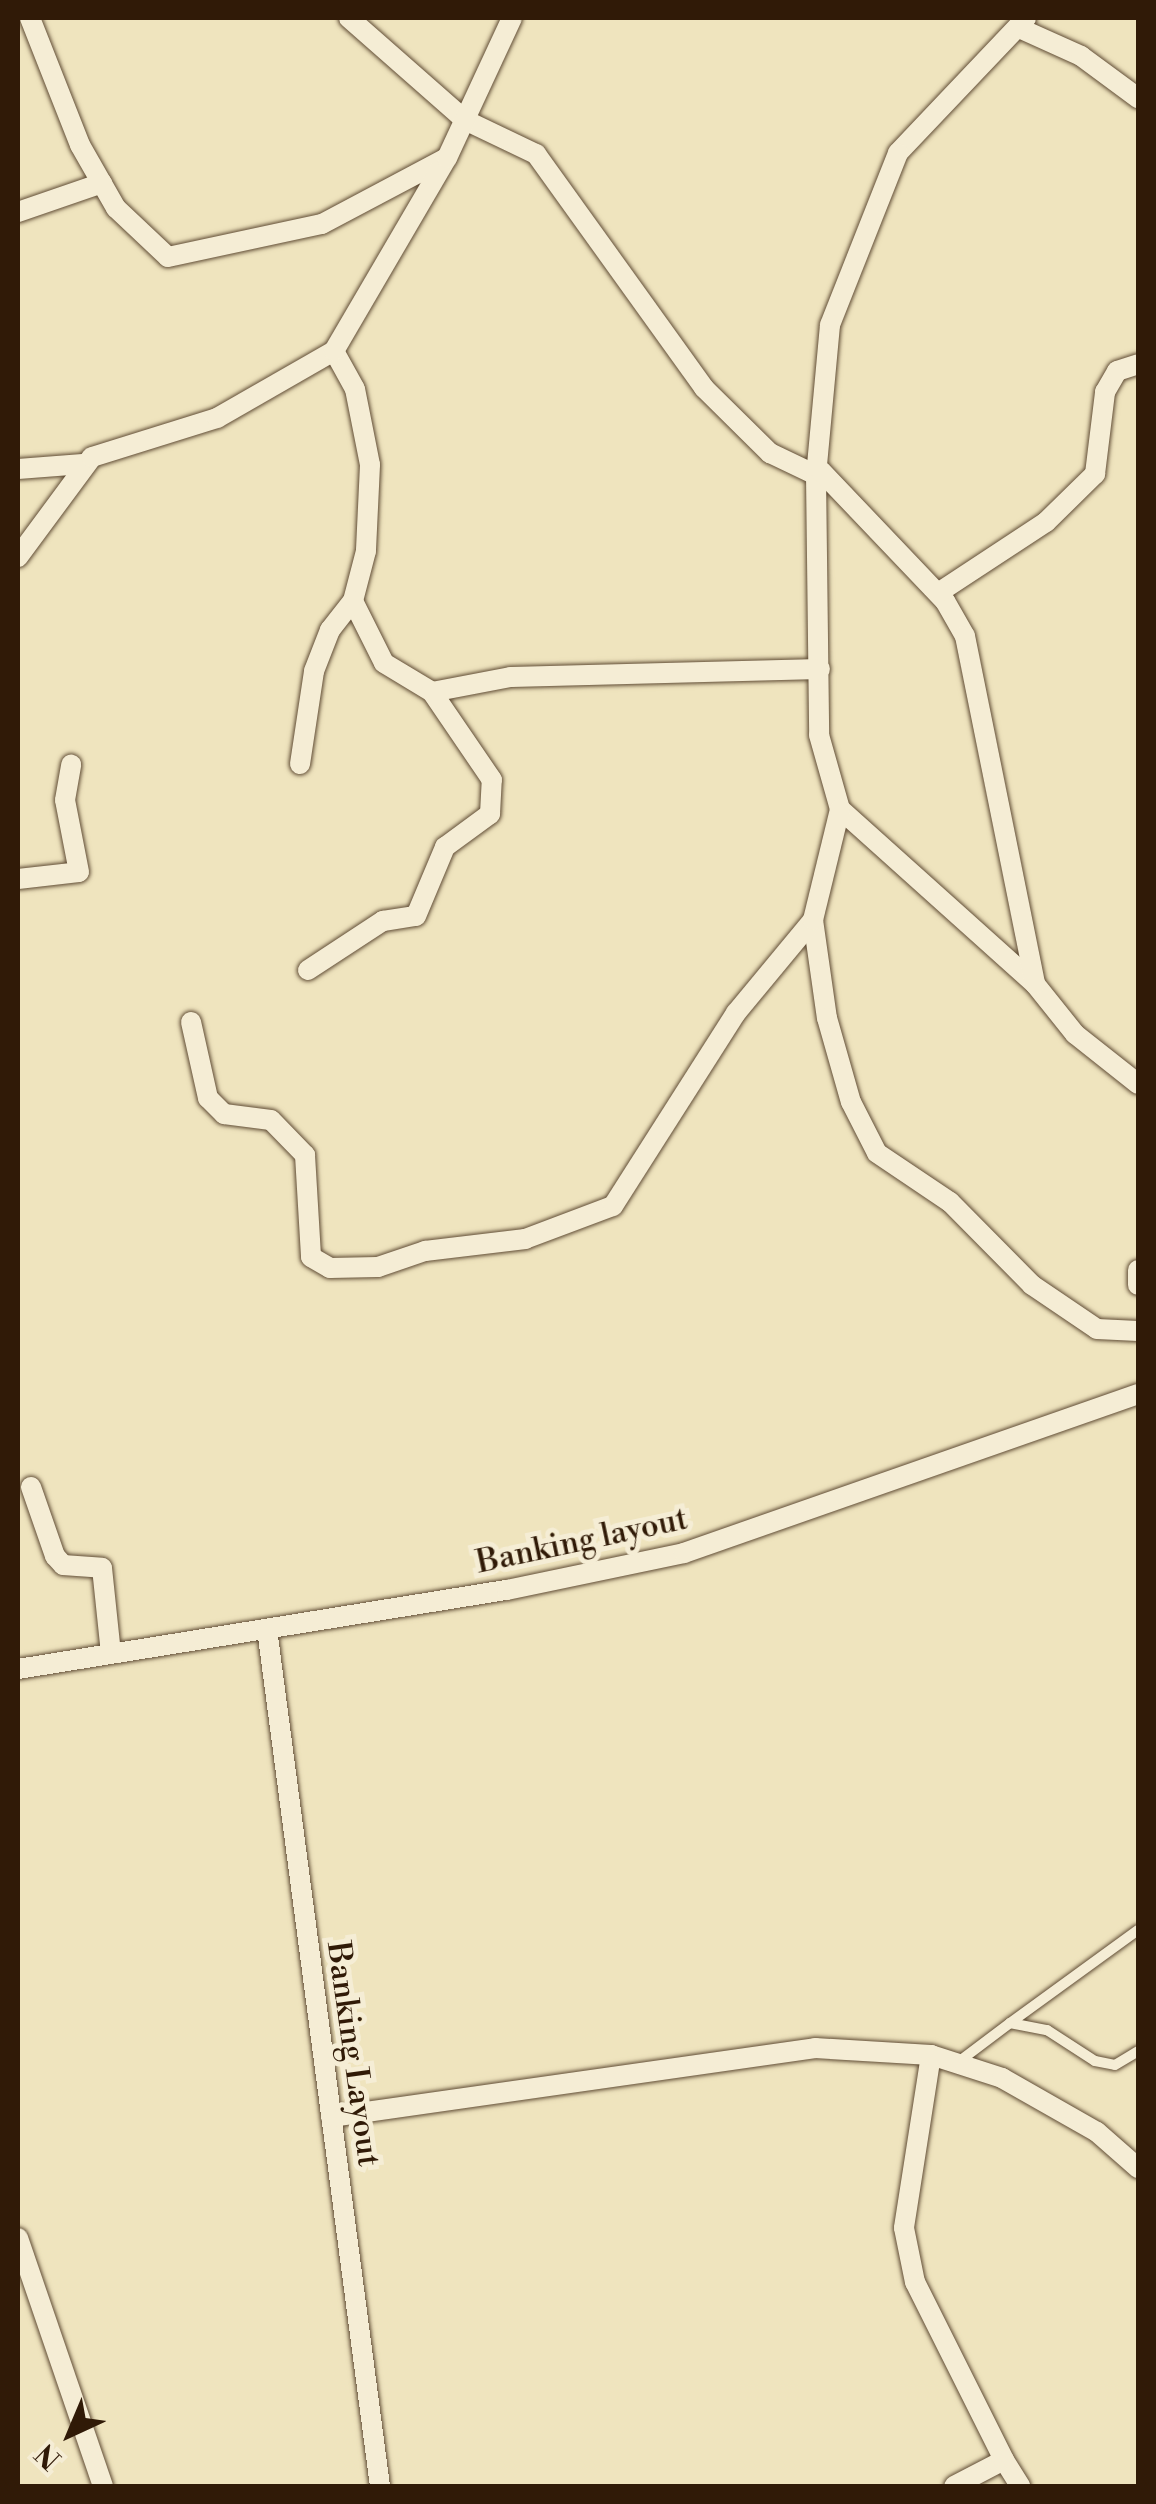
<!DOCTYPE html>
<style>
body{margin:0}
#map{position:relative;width:1156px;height:2504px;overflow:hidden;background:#efe4be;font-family:"Libre Bodoni",serif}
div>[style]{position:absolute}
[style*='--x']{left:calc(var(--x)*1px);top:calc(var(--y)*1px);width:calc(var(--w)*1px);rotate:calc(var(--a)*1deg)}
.roads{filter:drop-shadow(0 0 2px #604c35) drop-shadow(0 0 2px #604c35)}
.lane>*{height:10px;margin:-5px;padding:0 5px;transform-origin:5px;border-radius:5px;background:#f5edd5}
.street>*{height:20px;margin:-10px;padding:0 10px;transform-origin:10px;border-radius:10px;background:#f5edd5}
span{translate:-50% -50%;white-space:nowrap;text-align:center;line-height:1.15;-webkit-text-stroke:10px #f5edd5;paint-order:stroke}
.street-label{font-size:32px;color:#301a07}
.frame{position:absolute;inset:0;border:20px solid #301a07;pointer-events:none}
.north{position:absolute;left:20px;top:2384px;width:100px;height:100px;-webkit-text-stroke:8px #f5edd5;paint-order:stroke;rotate:224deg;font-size:28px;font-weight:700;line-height:40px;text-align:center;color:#301a07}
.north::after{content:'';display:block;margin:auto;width:35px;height:45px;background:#301a07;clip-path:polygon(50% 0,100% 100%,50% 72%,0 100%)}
</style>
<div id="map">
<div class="roads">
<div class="lane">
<div style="--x:1010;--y:2023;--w:158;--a:-36"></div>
<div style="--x:957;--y:2063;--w:66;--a:-37"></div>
<div style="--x:1010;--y:2023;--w:38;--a:11"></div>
<div style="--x:1047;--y:2030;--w:57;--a:32.9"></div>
<div style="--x:1095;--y:2061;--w:20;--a:11"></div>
<div style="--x:1115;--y:2065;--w:27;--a:-31"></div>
</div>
<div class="street">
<div style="--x:30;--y:18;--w:136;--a:68.5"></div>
<div style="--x:80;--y:145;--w:73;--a:60.3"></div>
<div style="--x:116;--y:208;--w:71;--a:43.3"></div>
<div style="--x:168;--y:257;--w:157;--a:-12.1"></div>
<div style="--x:322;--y:224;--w:139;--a:-27.9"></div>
<div style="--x:349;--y:18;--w:154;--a:41.3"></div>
<div style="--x:465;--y:120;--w:79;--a:25.6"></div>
<div style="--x:536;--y:154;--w:288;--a:54.3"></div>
<div style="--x:704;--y:388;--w:93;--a:44.6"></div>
<div style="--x:770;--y:453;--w:51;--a:25.6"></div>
<div style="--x:1026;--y:18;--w:186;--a:133.5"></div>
<div style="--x:898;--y:153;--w:185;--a:111.6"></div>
<div style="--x:830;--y:325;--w:151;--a:95.3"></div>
<div style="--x:816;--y:475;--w:260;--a:89.3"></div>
<div style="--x:819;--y:735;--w:77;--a:74.2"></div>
<div style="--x:840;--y:809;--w:262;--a:41.9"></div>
<div style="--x:1035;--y:984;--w:64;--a:51.3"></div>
<div style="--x:1075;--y:1034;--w:80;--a:38.4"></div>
<div style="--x:1019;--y:28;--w:68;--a:24.3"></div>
<div style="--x:1081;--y:56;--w:71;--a:36.4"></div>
<div style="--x:18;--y:212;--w:89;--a:-19"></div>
<div style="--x:334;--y:351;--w:43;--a:61.1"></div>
<div style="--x:355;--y:389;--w:77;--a:78.8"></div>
<div style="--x:370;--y:465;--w:86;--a:92.7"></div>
<div style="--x:366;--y:551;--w:52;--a:104.6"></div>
<div style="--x:353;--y:601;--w:69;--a:63.4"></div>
<div style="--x:384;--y:663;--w:56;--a:31.1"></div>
<div style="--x:432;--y:692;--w:80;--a:-10.8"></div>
<div style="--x:511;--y:677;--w:309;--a:-1.5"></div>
<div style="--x:18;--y:469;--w:65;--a:-4.4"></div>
<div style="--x:821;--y:471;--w:180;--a:46.4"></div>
<div style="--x:945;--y:601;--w:40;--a:60.3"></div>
<div style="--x:965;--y:636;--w:355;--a:78.6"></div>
<div style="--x:18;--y:557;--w:124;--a:-53.5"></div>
<div style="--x:92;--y:457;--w:131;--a:-17.3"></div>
<div style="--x:217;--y:418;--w:135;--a:-29.8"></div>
<div style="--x:334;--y:351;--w:224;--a:-59.7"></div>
<div style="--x:447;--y:158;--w:154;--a:-65.1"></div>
<div style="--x:938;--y:593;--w:129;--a:-33.3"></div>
<div style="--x:1046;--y:522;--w:69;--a:-44.4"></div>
<div style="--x:1095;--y:474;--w:83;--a:-83"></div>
<div style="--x:1105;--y:392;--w:24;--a:-60"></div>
<div style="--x:1117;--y:371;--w:22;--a:-18"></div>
<div style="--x:300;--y:764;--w:94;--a:-81.4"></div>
<div style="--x:314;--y:671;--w:44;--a:-68.7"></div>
<div style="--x:330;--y:630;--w:37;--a:-52"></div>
<div style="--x:18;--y:879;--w:61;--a:-6.5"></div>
<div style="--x:79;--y:872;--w:73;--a:-101"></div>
<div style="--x:65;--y:800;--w:36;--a:-80"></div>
<div style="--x:813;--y:920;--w:99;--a:81.9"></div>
<div style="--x:827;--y:1018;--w:87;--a:74.1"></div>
<div style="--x:851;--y:1102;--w:57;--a:63"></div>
<div style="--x:877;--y:1153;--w:88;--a:33.9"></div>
<div style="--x:950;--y:1202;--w:117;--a:45.3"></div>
<div style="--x:1032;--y:1285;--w:78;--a:34.1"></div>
<div style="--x:1097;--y:1329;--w:41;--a:2.8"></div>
<div style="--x:308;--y:970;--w:90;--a:-33.2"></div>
<div style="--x:383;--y:921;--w:33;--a:-9"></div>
<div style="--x:416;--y:916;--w:75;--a:-67.2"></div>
<div style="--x:445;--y:847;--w:56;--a:-36.3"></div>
<div style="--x:490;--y:814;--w:34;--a:-87"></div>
<div style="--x:492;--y:780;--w:107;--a:-124.3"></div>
<div style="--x:191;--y:1022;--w:78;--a:77.4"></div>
<div style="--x:208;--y:1098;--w:23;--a:45"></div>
<div style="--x:224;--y:1114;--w:47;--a:7.3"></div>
<div style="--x:271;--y:1120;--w:49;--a:45.8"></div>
<div style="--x:305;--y:1155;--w:102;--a:86.6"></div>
<div style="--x:311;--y:1257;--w:22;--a:30"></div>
<div style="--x:330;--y:1268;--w:48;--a:-1.2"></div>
<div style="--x:378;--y:1267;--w:50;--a:-18.8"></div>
<div style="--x:425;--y:1251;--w:101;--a:-6.8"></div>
<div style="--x:525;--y:1239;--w:94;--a:-20.6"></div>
<div style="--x:613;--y:1206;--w:229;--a:-57.5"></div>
<div style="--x:736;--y:1013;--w:121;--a:-50.4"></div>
<div style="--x:813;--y:920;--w:114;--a:-76.3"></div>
<div style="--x:1138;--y:1270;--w:15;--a:90"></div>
<div style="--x:31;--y:1487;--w:73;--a:70.8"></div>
<div style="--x:55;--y:1556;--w:12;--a:48"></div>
<div style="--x:63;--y:1565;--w:39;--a:4"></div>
<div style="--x:102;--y:1568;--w:86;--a:84"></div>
<div style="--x:267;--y:1629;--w:864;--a:82.49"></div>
<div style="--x:18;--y:1669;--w:495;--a:-9.2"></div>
<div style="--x:507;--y:1590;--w:181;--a:-11.8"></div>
<div style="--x:684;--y:1553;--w:481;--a:-19.3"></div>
<div style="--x:931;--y:2055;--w:175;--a:98.9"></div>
<div style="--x:904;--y:2228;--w:55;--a:78.5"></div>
<div style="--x:915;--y:2282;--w:199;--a:63.4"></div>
<div style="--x:1004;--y:2460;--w:56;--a:152.5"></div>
<div style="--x:331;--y:2117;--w:489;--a:-8.1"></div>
<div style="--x:815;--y:2048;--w:116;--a:3.5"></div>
<div style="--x:931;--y:2055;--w:75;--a:17.9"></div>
<div style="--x:1002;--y:2078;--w:109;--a:29.6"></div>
<div style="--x:1097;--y:2132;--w:55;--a:41.3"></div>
<div style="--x:18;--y:2238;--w:262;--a:71.1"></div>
<div style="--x:1004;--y:2460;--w:31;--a:58"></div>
</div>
</div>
<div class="street-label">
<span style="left:582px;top:1541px;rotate:-12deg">Banking layout</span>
<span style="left:353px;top:2054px;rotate:82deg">Banking Layout</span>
</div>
<div class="frame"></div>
<div class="north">N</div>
</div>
